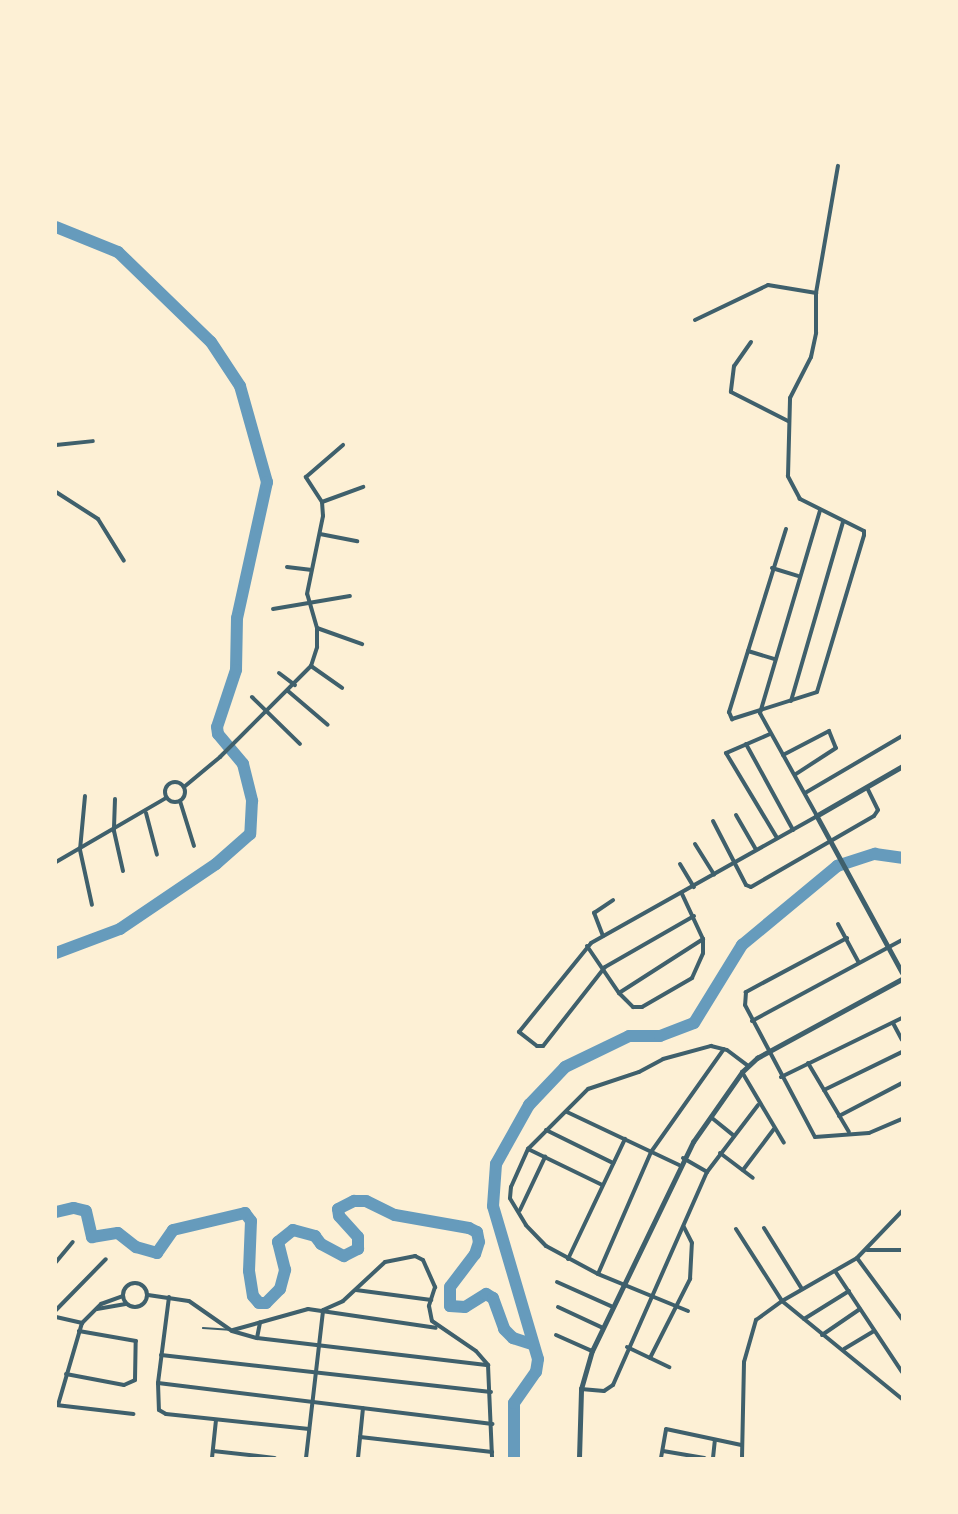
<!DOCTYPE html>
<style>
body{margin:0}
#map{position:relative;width:958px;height:1514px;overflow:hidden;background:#fdf0d5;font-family:"Fira Sans",sans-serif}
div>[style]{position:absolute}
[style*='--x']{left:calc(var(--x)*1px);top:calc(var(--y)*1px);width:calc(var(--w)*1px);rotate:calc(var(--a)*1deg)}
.river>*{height:12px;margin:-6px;padding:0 6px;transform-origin:6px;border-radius:6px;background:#669bbc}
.service>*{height:1.5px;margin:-0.75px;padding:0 0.75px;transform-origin:0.75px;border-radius:0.75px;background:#3f606c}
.minor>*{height:4px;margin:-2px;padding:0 2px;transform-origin:2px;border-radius:2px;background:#3f606c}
.minor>.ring{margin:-2px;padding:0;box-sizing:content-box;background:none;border:4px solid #3f606c;border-radius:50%}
.tertiary>*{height:4.5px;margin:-2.25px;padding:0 2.25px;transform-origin:2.25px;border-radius:2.25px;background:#3f606c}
span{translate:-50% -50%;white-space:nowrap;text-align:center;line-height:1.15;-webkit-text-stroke:4.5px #fdf0d5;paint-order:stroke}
.frame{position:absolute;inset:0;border:57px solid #fdf0d5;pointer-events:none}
</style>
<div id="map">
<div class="river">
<div style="--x:56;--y:227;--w:67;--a:22"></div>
<div style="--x:118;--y:252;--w:129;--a:44.1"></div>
<div style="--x:211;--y:342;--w:53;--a:56.6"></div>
<div style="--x:240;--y:386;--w:100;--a:74.3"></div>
<div style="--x:267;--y:482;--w:139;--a:102.4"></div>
<div style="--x:237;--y:618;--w:52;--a:91.1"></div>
<div style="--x:236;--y:670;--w:60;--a:108.4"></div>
<div style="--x:217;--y:727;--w:7;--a:82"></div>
<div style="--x:218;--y:734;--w:39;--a:50"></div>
<div style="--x:243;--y:764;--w:38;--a:76"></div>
<div style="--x:252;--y:801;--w:33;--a:93"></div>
<div style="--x:250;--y:834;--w:45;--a:138.6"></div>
<div style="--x:216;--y:864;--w:116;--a:145.9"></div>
<div style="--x:120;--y:929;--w:68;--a:159.4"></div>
<div style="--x:56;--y:1212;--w:18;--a:-13"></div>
<div style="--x:74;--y:1208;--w:12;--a:14"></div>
<div style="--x:86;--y:1211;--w:27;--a:77"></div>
<div style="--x:92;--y:1237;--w:26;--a:-9"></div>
<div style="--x:118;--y:1233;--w:23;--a:38"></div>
<div style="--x:136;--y:1247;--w:22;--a:16"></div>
<div style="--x:157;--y:1253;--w:28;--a:-55"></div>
<div style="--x:173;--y:1230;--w:74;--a:-13.3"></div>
<div style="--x:245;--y:1213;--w:10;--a:53"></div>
<div style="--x:251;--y:1221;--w:50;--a:92.3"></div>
<div style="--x:249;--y:1271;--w:25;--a:81"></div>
<div style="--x:253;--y:1296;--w:9;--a:49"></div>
<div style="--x:259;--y:1303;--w:7;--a:0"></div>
<div style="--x:266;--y:1303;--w:20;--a:-45"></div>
<div style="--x:280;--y:1289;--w:20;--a:-75"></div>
<div style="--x:285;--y:1270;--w:29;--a:-104"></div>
<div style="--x:278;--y:1242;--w:19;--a:-39"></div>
<div style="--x:293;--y:1230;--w:23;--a:15"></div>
<div style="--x:315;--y:1236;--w:10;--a:53"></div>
<div style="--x:321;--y:1244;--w:26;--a:28"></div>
<div style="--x:344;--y:1256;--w:16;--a:-27"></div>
<div style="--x:358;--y:1249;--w:12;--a:-90"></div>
<div style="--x:358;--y:1237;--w:28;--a:-132"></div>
<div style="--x:339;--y:1216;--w:7;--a:-98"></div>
<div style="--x:338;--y:1209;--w:18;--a:-27"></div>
<div style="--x:354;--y:1201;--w:12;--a:0"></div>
<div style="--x:366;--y:1201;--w:32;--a:26"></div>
<div style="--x:395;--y:1215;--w:75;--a:10"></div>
<div style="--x:469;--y:1228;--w:9;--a:27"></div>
<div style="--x:477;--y:1232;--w:10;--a:79"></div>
<div style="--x:479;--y:1242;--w:13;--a:108"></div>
<div style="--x:475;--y:1254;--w:41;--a:127.1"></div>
<div style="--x:450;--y:1287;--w:19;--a:90"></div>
<div style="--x:450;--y:1306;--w:15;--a:4"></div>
<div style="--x:465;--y:1307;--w:25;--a:-32"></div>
<div style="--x:486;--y:1294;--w:8;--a:30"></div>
<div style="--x:493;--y:1298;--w:33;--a:70"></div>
<div style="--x:504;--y:1329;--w:13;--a:45"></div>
<div style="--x:513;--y:1338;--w:19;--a:18"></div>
<div style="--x:514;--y:1458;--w:55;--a:-90"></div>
<div style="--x:514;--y:1403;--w:38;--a:-55"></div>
<div style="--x:536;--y:1372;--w:13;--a:-81"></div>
<div style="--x:538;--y:1359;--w:159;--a:-106.4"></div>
<div style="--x:493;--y:1206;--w:42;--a:-85.9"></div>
<div style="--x:496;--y:1164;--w:68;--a:-60.8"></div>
<div style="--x:529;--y:1105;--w:52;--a:-46.5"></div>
<div style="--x:565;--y:1067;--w:71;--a:-25.8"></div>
<div style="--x:629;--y:1036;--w:31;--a:0"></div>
<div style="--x:660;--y:1036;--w:36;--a:-21"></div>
<div style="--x:694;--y:1023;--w:92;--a:-58.4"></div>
<div style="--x:742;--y:945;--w:124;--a:-39.7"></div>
<div style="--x:837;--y:866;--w:40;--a:-18"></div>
<div style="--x:875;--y:854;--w:27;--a:8"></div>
</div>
<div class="service">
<div style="--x:203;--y:1328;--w:26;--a:4"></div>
</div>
<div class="minor">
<div style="--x:695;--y:320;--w:81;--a:-25.6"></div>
<div style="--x:768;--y:285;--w:49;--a:9.5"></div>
<div style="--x:751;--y:342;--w:29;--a:125"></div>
<div style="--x:734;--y:366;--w:26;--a:97"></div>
<div style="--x:731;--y:392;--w:64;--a:27"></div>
<div style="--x:56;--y:445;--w:37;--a:-6"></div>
<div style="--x:56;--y:492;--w:50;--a:32.7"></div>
<div style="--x:98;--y:519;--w:49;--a:58.2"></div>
<div style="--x:322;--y:502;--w:44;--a:-20.1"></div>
<div style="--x:786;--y:529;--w:192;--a:107.3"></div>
<div style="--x:729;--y:712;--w:8;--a:67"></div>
<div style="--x:732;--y:719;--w:89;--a:-17.6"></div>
<div style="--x:817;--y:692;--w:164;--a:-73.3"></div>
<div style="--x:864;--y:535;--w:4;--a:-90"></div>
<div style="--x:864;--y:531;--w:72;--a:-153.4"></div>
<div style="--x:800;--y:499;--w:26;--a:-118"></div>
<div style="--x:788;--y:476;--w:78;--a:-88.5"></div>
<div style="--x:790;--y:398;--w:46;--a:-62.9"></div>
<div style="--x:811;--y:357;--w:25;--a:-78"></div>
<div style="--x:816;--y:333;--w:40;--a:-90"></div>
<div style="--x:816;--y:293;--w:129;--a:-80.2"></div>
<div style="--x:320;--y:534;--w:38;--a:11"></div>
<div style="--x:287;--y:567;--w:23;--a:7"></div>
<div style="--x:772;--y:568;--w:27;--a:17"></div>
<div style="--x:273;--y:609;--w:78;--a:-9.6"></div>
<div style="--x:317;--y:628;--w:48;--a:19.6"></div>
<div style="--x:748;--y:651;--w:28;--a:17"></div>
<div style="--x:311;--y:666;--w:38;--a:35"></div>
<div style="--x:279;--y:673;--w:20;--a:37"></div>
<div style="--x:288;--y:691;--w:52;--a:40.4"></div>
<div style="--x:252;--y:697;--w:67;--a:44.4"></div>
<div style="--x:791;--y:701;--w:186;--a:-73.8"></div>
<div style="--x:770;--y:734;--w:48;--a:156.6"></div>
<div style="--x:726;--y:753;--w:99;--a:59"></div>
<div style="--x:746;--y:744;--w:98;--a:61.3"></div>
<div style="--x:783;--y:755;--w:52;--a:-27.6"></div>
<div style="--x:829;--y:731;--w:18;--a:68"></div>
<div style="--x:836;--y:748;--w:48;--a:147"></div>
<div class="ring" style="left:165px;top:782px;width:16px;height:16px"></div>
<div style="--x:184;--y:787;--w:47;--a:-39.8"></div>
<div style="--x:220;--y:757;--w:129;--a:-45"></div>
<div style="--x:311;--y:666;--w:20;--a:-72"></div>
<div style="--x:317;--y:647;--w:19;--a:-90"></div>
<div style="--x:317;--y:628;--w:35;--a:-106"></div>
<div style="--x:307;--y:594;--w:80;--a:-78.4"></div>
<div style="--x:323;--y:516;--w:14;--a:-94"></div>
<div style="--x:322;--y:502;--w:30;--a:-123"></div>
<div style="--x:306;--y:477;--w:49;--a:-40.9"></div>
<div style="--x:805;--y:793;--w:113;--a:-30.4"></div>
<div style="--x:85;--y:796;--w:54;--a:95.3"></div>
<div style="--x:80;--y:850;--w:56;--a:77.7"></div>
<div style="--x:115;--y:799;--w:32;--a:92"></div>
<div style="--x:114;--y:831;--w:41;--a:77.3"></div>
<div style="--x:180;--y:801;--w:47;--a:72.7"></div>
<div style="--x:146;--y:813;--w:43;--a:75.3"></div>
<div style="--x:736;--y:815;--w:39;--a:60"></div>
<div style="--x:713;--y:821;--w:72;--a:62.7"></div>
<div style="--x:746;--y:885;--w:5;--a:22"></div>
<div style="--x:751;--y:887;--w:142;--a:-30"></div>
<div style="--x:874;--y:816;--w:7;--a:-56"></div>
<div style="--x:878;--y:810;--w:25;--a:-116"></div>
<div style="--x:695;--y:844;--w:36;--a:58"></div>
<div style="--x:56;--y:862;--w:127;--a:-30.2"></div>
<div style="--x:680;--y:864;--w:27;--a:59"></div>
<div style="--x:694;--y:916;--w:103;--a:150.2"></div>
<div style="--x:605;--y:967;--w:100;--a:128.1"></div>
<div style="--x:543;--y:1046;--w:6;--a:180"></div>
<div style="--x:537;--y:1046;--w:23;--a:-142"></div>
<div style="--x:519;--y:1032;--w:114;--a:-51"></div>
<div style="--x:591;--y:943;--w:259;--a:-29.3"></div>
<div style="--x:817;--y:816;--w:118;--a:-119"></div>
<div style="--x:760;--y:713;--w:212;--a:-73.5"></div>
<div style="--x:838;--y:924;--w:44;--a:61.7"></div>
<div style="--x:603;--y:936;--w:25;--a:-111"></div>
<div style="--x:594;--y:913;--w:23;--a:-34"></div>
<div style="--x:847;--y:938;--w:115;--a:151.9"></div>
<div style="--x:746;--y:992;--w:13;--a:94"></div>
<div style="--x:745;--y:1005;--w:149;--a:62.1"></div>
<div style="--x:815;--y:1137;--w:54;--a:-4.2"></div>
<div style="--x:869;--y:1133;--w:36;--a:-23"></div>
<div style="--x:587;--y:946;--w:57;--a:55.8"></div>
<div style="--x:619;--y:993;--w:20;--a:45"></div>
<div style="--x:633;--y:1007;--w:9;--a:0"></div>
<div style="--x:642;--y:1007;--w:58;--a:-30.1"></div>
<div style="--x:692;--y:978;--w:27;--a:-66"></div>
<div style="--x:703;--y:953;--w:14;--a:-90"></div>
<div style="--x:703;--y:939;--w:50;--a:-115"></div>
<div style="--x:619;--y:993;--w:100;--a:-32.7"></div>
<div style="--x:752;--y:1021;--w:170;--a:-28.4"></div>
<div style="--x:893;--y:1023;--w:19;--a:62"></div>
<div style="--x:808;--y:1063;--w:80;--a:59.3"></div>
<div style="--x:742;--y:1072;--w:82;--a:59.4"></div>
<div style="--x:781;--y:1077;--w:135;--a:-26"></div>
<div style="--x:824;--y:1090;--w:87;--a:-26"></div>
<div style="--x:567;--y:1112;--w:124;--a:25.3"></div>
<div style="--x:839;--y:1116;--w:71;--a:-27.6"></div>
<div style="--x:712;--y:1118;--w:28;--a:39"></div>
<div style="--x:546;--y:1130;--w:75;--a:26.2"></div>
<div style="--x:528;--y:1149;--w:82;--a:25.9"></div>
<div style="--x:720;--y:1153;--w:41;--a:37.1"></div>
<div style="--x:683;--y:1158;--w:28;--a:30"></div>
<div style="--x:743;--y:1170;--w:51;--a:-52.9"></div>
<div style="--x:520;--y:1210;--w:59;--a:-64.7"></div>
<div style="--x:764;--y:1228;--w:72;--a:58.1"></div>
<div style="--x:736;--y:1229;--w:85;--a:57.4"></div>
<div style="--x:782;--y:1301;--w:155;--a:39.2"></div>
<div style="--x:867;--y:1250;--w:35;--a:0"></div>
<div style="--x:857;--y:1258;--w:76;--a:53.6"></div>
<div style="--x:568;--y:1259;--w:133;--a:-64.6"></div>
<div style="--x:56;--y:1262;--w:26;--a:-50"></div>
<div style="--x:835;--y:1271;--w:121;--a:56.4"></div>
<div style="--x:598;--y:1274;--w:133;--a:-66.5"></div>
<div style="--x:651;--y:1152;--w:126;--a:-54.7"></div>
<div style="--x:557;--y:1282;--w:61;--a:24.1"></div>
<div class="ring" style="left:123px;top:1283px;width:20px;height:20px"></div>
<div style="--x:356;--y:1290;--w:76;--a:7.6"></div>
<div style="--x:148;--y:1295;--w:41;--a:8.3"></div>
<div style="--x:189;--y:1301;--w:52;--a:34.9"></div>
<div style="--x:232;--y:1331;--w:26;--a:16"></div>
<div style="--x:257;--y:1338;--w:233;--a:6.7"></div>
<div style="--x:169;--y:1297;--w:87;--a:97.3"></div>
<div style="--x:158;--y:1383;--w:27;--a:88"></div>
<div style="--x:159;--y:1410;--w:8;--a:30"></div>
<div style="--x:166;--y:1414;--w:144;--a:6"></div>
<div style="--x:558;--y:1307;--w:50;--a:25"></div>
<div style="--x:97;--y:1309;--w:29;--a:-10"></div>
<div style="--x:56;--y:1310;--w:71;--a:-45.6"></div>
<div style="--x:323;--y:1310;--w:22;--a:-24"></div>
<div style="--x:343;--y:1301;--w:57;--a:-42.9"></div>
<div style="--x:385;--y:1262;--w:31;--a:-11"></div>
<div style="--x:415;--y:1256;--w:9;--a:27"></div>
<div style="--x:423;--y:1260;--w:30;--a:66"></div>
<div style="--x:435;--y:1287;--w:20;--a:108"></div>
<div style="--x:429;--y:1306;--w:15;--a:79"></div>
<div style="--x:432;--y:1321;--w:53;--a:34.3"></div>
<div style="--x:476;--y:1351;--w:18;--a:49"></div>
<div style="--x:488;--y:1365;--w:93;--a:87.5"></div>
<div style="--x:688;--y:1311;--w:97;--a:-157.7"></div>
<div style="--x:598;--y:1274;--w:59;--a:-151.7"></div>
<div style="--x:546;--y:1246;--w:29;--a:-134"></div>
<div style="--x:526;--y:1225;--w:31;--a:-121"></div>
<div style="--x:510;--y:1198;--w:11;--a:-85"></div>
<div style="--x:511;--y:1187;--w:42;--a:-65.9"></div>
<div style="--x:528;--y:1149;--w:85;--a:-45"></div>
<div style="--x:588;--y:1089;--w:54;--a:-18.4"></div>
<div style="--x:639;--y:1072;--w:27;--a:-28"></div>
<div style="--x:663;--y:1059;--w:50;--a:-15.2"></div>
<div style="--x:711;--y:1046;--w:16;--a:14"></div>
<div style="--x:727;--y:1050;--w:26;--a:37"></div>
<div style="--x:56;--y:1317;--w:27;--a:13"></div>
<div style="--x:804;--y:1319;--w:53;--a:-31.9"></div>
<div style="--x:233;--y:1330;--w:78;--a:-15.6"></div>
<div style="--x:308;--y:1309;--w:129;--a:8.4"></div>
<div style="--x:556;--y:1335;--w:39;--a:24"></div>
<div style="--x:822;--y:1335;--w:46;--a:-34.4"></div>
<div style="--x:257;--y:1338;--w:16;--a:-79"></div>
<div style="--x:627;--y:1347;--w:47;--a:25.5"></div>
<div style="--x:844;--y:1349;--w:35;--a:-31"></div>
<div style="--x:161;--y:1355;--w:332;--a:6.4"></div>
<div style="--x:650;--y:1358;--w:89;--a:-63.1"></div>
<div style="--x:690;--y:1279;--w:36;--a:-87"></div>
<div style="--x:692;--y:1243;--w:18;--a:-117"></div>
<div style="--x:66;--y:1374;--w:59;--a:10.7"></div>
<div style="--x:124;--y:1385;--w:12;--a:-24"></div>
<div style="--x:135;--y:1380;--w:39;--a:-89"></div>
<div style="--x:136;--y:1341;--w:58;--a:-170"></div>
<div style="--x:158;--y:1383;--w:337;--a:7"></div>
<div style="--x:581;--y:1389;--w:23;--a:5"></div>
<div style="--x:604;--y:1391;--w:11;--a:-34"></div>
<div style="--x:613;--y:1385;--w:233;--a:-66.2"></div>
<div style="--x:707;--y:1172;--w:84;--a:-52.7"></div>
<div style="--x:56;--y:1405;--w:78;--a:6.7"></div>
<div style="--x:58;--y:1405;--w:85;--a:-73.7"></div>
<div style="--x:82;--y:1323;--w:27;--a:-45"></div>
<div style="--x:101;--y:1304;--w:23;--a:-20"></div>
<div style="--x:360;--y:1437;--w:133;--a:6.5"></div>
<div style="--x:213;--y:1451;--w:62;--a:6.4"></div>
<div style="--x:663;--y:1451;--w:42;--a:9.7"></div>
<div style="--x:212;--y:1458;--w:38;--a:-84"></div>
<div style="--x:306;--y:1458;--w:149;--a:-83.4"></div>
<div style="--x:358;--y:1458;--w:50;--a:-84.3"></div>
<div style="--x:661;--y:1458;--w:29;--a:-80"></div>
<div style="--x:666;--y:1429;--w:77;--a:12"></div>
<div style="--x:713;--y:1458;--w:18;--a:-84"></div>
<div style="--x:742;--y:1458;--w:96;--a:-88.8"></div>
<div style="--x:744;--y:1362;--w:44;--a:-74.1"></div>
<div style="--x:756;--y:1320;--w:32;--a:-36"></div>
<div style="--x:782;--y:1301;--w:86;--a:-29.8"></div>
<div style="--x:857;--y:1258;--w:65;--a:-46.2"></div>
</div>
<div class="tertiary">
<div style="--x:902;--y:767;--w:98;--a:150"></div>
<div style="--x:817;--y:816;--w:178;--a:61.4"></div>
<div style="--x:579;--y:1458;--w:69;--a:-88.3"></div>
<div style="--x:581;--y:1389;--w:40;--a:-74"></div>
<div style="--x:592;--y:1351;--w:232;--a:-64.2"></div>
<div style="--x:693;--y:1142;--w:85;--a:-55"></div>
<div style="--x:742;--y:1072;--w:21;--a:-43"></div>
<div style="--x:757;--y:1058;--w:165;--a:-28.6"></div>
</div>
<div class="frame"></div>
</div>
